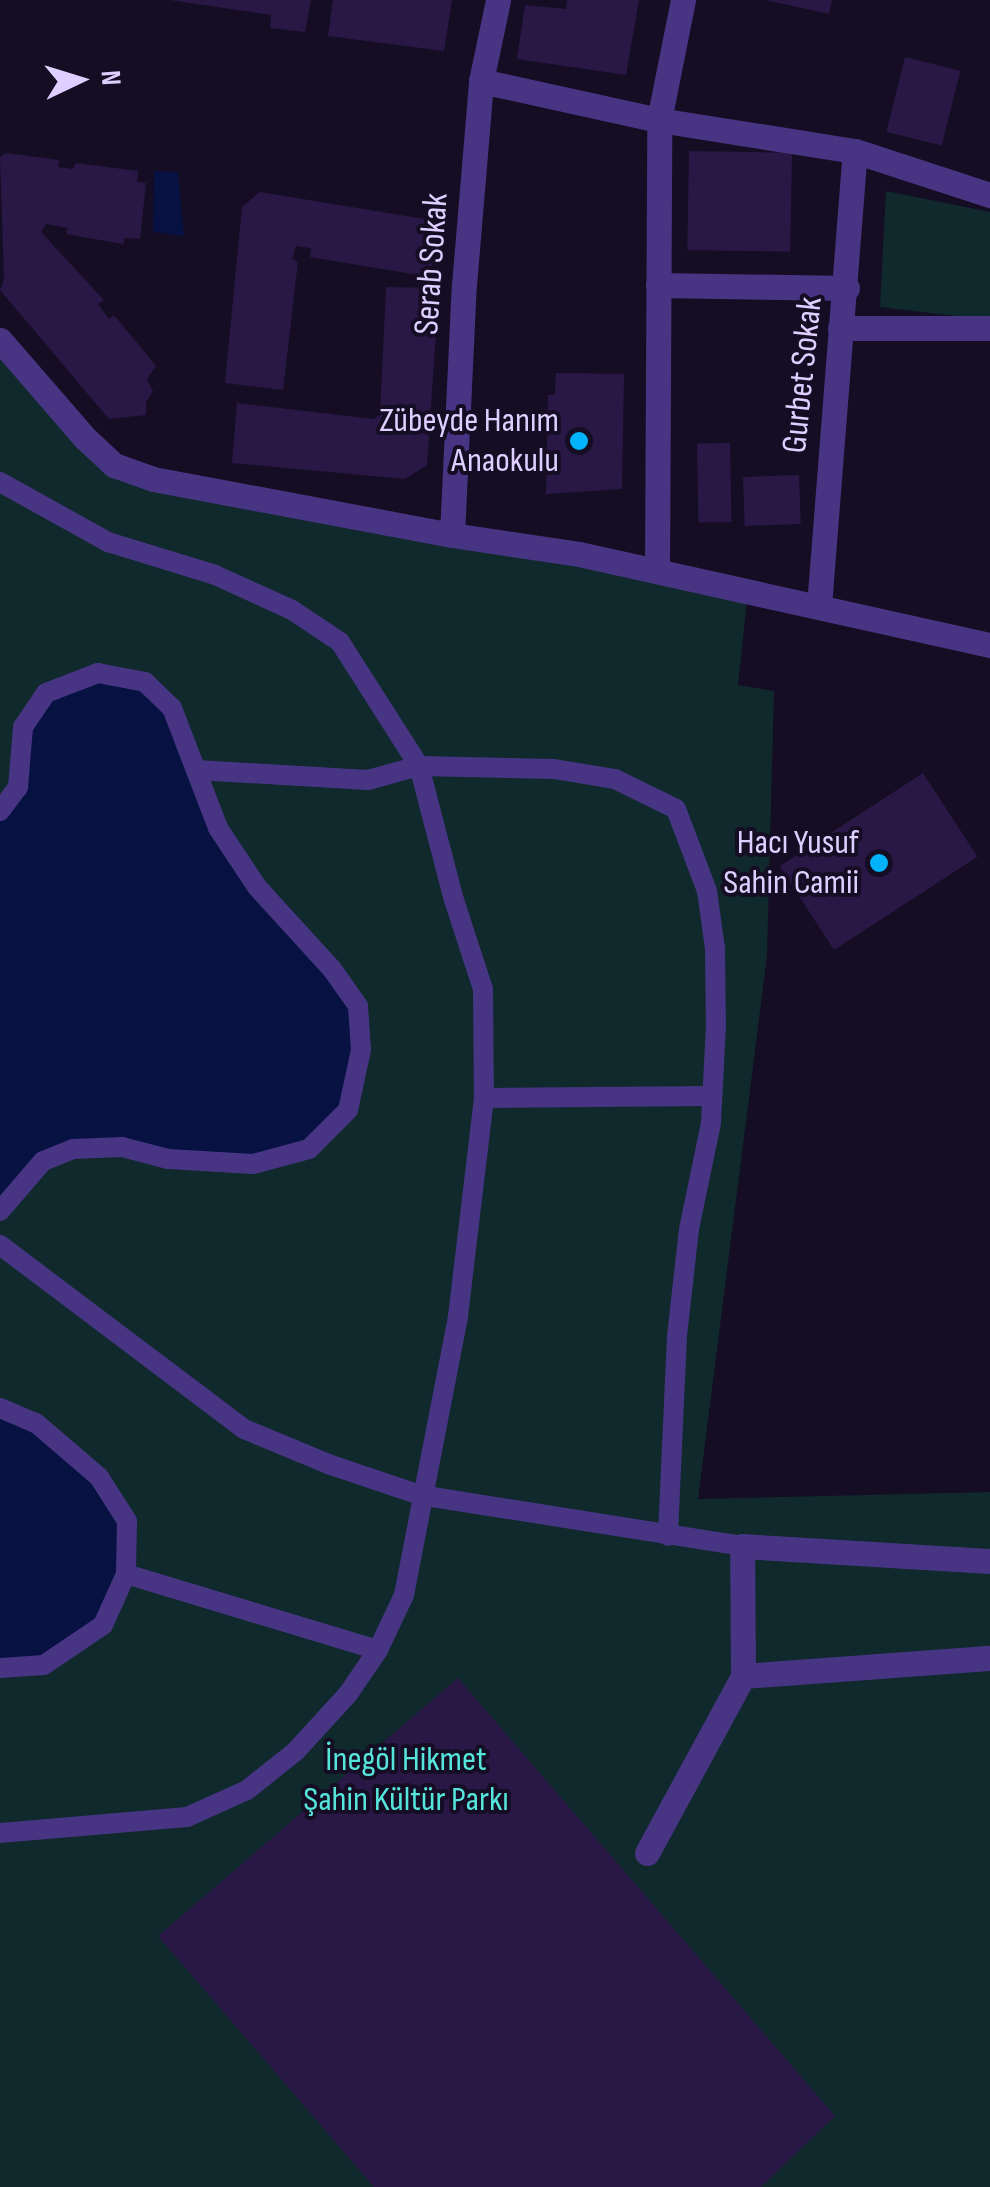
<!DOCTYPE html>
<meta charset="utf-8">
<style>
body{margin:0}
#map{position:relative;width:990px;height:2187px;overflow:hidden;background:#150d23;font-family:"Sofia Sans Condensed",sans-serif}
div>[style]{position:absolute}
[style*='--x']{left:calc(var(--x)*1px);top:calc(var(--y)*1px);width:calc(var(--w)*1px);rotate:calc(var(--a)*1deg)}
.green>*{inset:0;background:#0f292d}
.water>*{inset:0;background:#071242}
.building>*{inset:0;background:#291845;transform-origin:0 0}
.pedestrian>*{height:20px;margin:-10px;padding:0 10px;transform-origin:10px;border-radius:10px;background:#473584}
.minor>*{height:25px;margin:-12.5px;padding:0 12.5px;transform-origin:12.5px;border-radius:12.5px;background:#473584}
.dots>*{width:28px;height:28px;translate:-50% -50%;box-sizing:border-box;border:5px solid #150d23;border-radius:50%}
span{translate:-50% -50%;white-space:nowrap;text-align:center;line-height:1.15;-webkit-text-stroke:8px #150d23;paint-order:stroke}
.street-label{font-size:35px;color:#ddcfff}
.poi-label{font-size:35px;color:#ddcfff}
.right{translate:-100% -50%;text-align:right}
.park-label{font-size:35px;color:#55e5db}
.north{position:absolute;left:30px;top:30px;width:100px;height:100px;-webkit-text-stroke:8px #150d23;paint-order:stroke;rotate:86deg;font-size:28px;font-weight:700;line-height:40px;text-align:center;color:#ddcfff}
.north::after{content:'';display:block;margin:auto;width:35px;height:45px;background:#ddcfff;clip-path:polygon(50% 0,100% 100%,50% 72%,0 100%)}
</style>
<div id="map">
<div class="green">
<div style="clip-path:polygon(886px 191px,990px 212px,990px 320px,880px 307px)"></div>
<div style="clip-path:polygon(0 340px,115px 465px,748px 591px,738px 685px,774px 691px,767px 956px,698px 1499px,990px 1492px,990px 2187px,0 2187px)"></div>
</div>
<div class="water">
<div style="clip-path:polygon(154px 171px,178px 172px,184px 236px,153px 232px)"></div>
<div style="clip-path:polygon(98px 673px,145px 682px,172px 708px,218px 828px,358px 1006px,348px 1110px,309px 1149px,253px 1164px,73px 1149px,0 1211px,0 811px,18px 786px,23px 727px,46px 693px)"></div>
<div style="clip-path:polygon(0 1408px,36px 1423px,127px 1521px,126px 1574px,103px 1625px,44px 1665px,0 1668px)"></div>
</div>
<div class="building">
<div style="clip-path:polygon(170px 0,311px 0,305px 32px,270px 28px,271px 15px)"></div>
<div style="clip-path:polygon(333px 0,452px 0,444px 51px,328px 36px)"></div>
<div style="clip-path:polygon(567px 0,639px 0,626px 75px,517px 59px,525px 5px,566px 9px)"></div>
<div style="clip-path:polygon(765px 0,832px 0,829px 14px)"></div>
<div style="left:905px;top:57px;width:57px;height:77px;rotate:14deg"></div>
<div style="left:689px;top:151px;width:103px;height:99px;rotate:1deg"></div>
<div style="clip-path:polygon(6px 153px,59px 160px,58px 167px,73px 169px,75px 163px,138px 171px,137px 182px,146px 183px,140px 239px,125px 238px,123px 244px,66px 234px,68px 228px,46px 224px,41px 232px,104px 300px,98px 304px,109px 319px,114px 315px,156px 366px,147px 379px,153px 391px,146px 402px,146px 415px,109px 419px,0 290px,4px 279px,0 157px)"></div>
<div style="clip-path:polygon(260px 192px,437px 221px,431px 277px,310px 257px,311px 248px,296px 246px,292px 259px,298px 262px,283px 390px,225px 383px,242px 207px)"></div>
<div style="clip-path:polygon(386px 287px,439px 288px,427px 465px,405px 479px,232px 463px,237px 403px,373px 419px,380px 415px)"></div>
<div style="clip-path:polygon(556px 373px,624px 374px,622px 489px,546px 494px,548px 395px,555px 395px)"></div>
<div style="left:730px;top:443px;width:79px;height:33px;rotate:89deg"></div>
<div style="left:799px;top:475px;width:49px;height:56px;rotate:88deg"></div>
<div style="left:923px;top:773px;width:100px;height:171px;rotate:57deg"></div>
<div style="clip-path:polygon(458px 1678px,835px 2116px,761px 2187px,374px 2187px,158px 1936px)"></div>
</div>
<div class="pedestrian">
<div style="--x:0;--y:482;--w:124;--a:29.1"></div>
<div style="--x:108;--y:542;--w:112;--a:17.1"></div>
<div style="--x:215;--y:575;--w:85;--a:24.4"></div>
<div style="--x:292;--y:610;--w:58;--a:33.7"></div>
<div style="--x:340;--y:642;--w:147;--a:57.5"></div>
<div style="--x:419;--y:766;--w:138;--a:75.4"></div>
<div style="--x:454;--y:900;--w:94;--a:72"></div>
<div style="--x:483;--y:989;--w:109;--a:89.5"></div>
<div style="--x:484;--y:1098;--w:221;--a:96.8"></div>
<div style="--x:458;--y:1317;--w:283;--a:101"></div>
<div style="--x:404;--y:1595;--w:61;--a:115.3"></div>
<div style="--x:378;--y:1650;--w:53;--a:124.3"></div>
<div style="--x:348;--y:1694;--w:77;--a:132.4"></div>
<div style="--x:296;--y:1751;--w:63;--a:141.5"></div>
<div style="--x:247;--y:1790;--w:66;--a:155.8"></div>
<div style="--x:187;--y:1817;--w:188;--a:175.1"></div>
<div style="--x:196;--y:770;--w:172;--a:3.3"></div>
<div style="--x:368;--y:780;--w:53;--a:-15.4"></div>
<div style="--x:419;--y:766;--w:135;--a:1.3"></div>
<div style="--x:554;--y:769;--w:62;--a:9.3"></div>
<div style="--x:615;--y:779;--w:68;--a:26.2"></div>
<div style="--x:676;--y:809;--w:88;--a:69.3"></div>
<div style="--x:707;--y:891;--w:59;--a:82.1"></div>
<div style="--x:715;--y:949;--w:77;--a:89.3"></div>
<div style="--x:716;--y:1026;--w:97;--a:93"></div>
<div style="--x:711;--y:1123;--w:108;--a:101.7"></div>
<div style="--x:689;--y:1229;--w:108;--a:96.4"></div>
<div style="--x:677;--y:1336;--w:200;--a:92.6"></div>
<div style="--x:0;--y:811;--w:30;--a:-53"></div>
<div style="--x:18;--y:787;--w:60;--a:-85.2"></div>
<div style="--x:23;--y:727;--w:41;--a:-55.9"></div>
<div style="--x:46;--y:693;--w:56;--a:-21"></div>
<div style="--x:98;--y:673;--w:48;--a:10.8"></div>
<div style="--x:145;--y:682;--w:37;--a:44"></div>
<div style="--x:172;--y:708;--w:129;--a:69"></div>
<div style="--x:218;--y:828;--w:71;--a:56.5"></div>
<div style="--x:257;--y:887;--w:111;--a:47.6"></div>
<div style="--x:332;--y:969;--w:45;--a:54.9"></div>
<div style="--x:358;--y:1006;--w:44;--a:86.1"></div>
<div style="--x:361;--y:1050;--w:61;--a:102.2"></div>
<div style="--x:348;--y:1110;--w:55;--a:135"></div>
<div style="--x:309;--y:1149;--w:58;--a:165"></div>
<div style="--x:253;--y:1164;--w:85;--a:-176.6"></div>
<div style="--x:168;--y:1159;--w:48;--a:-165.4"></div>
<div style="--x:122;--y:1147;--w:49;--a:177.7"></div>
<div style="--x:73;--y:1149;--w:32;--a:158"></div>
<div style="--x:43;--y:1161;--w:66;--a:130.7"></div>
<div style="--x:484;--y:1098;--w:228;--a:-0.5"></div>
<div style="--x:0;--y:1245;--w:306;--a:37"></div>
<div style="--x:244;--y:1429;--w:94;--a:22.5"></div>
<div style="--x:331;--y:1465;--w:94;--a:18.6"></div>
<div style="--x:420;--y:1495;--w:326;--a:9"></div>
<div style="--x:0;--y:1408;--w:39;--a:23"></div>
<div style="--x:36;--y:1423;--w:83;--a:40.6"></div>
<div style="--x:99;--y:1477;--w:52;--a:57.5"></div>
<div style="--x:127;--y:1521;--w:53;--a:91.1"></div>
<div style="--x:126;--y:1574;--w:56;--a:114.3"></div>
<div style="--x:103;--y:1625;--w:71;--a:145.9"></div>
<div style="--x:44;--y:1665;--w:44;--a:176.1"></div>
<div style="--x:126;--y:1574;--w:263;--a:16.8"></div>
</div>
<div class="minor">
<div style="--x:481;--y:81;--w:182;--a:12.4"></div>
<div style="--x:659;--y:120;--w:198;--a:9"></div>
<div style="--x:855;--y:151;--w:142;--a:18.1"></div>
<div style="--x:658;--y:285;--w:189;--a:0.9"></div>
<div style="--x:840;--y:328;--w:150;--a:0"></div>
<div style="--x:0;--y:340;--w:130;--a:49.1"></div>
<div style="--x:85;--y:438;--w:40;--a:43"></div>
<div style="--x:114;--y:465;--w:41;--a:19.7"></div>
<div style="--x:153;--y:479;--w:304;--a:10.6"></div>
<div style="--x:452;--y:535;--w:128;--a:8.5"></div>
<div style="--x:579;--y:554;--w:421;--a:12.5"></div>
<div style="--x:452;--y:535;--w:250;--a:-87.3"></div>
<div style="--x:464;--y:285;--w:205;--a:-85.2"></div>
<div style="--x:481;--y:81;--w:83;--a:-78.1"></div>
<div style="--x:657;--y:571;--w:451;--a:-89.7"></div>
<div style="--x:659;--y:120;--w:122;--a:-78.7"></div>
<div style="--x:819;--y:606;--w:456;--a:-85.5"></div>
<div style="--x:743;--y:1676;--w:248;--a:-4.2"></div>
<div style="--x:647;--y:1853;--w:201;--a:-61.5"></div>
<div style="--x:743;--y:1676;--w:130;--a:-90.4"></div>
<div style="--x:742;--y:1546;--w:248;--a:3.5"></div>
</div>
<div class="dots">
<div style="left:579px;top:441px;background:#00b3fa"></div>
<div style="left:879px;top:863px;background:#00b3fa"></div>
</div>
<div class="street-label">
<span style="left:432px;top:264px;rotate:-86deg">Serab Sokak</span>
<span style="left:803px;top:375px;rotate:-84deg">Gurbet Sokak</span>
</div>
<div class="poi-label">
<span class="right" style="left:559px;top:441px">Zübeyde Hanım<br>Anaokulu</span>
<span class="right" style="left:859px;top:863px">Hacı Yusuf<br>Sahin Camii</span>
</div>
<div class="park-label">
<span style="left:406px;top:1780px">İnegöl Hikmet<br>Şahin Kültür Parkı</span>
</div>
<div class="north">N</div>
</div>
